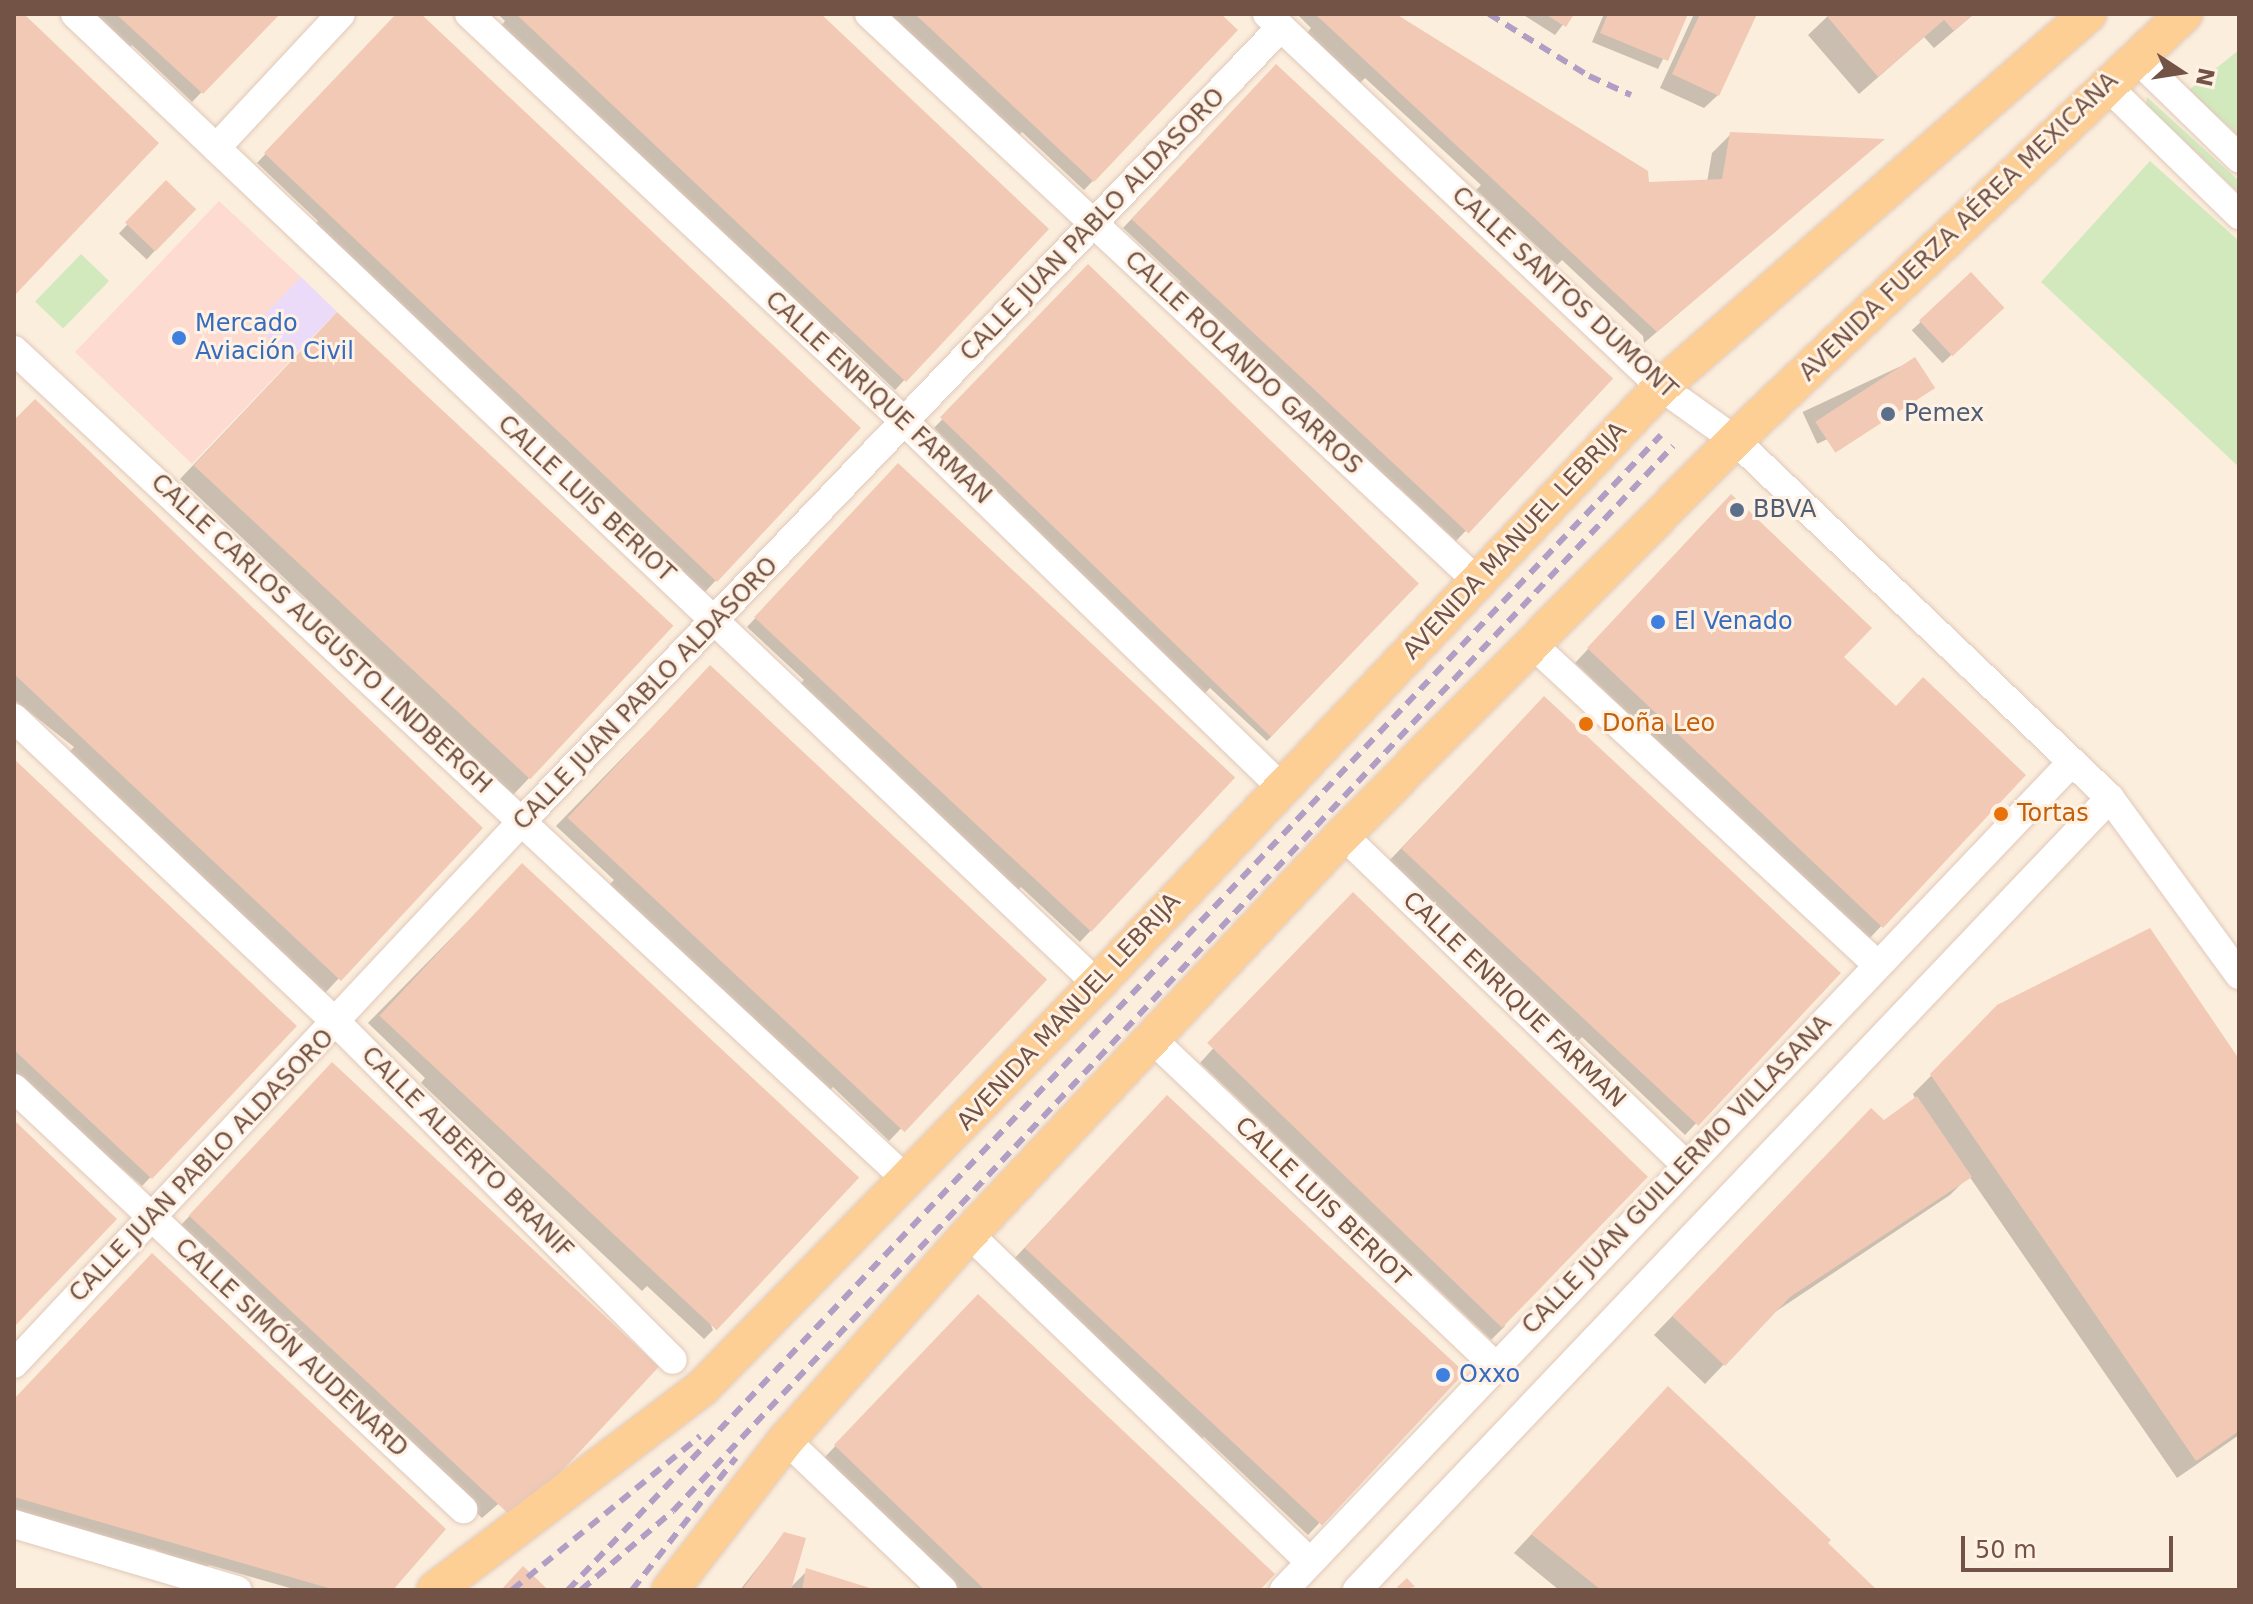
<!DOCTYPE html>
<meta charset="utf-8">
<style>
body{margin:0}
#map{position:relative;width:2253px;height:1604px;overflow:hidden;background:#fceedd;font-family:"DejaVu Sans",sans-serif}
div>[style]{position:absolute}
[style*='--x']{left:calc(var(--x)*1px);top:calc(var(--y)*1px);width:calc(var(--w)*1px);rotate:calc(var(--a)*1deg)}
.commercial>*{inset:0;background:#fddbd1}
.education>*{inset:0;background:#ebdbf8;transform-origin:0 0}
.green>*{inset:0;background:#d2e9bd;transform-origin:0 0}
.shadow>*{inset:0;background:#0003;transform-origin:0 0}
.building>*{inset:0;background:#f2c9b5;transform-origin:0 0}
.roads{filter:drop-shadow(0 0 2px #e0c9ba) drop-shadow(0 0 2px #e0c9ba)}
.minor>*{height:28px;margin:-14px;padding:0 14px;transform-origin:14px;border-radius:14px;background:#fff}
.major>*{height:36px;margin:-18px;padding:0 18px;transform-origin:18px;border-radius:18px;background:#fdcf94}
.rail>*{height:6px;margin-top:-3px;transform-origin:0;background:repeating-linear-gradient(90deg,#b09ec4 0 12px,transparent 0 20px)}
.dots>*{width:22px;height:22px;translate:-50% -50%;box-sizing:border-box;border:4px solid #fff2e4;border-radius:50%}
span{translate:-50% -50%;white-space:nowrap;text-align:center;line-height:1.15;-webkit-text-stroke:6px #fff2e4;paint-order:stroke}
.street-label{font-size:24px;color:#725346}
.shop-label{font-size:24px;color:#366cbe}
.left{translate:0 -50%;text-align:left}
.service-label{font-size:24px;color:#4e5e75}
.food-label{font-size:24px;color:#c56008}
.frame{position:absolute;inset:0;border:16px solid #725346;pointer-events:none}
.north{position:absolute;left:2141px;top:32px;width:80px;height:80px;-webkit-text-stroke:6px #fff2e4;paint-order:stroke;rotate:102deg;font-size:22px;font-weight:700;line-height:32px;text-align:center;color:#725346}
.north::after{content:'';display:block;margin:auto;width:28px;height:36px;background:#725346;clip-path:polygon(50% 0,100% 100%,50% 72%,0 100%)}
.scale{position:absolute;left:1961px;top:1536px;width:212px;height:36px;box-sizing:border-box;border:4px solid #725346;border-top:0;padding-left:10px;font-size:24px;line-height:28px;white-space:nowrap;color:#725346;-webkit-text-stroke:6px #fff2e4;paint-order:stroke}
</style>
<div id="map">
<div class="commercial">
<div style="clip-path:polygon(219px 201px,301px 277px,256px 325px,292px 359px,192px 464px,75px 352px)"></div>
</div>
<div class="education">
<div style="left:301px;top:277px;width:50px;height:66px;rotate:44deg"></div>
</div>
<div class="green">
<div style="clip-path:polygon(2239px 50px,2239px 136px,2189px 90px)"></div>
<div style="clip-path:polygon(2147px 97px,2239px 181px,2239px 193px,2146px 105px)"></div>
<div style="clip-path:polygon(2150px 161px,2239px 241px,2239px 467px,2041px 282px)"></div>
<div style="left:81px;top:254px;width:39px;height:66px;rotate:44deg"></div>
</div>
<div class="shadow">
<div style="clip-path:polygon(88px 14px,277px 14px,192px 102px,132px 45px,127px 50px)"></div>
<div style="clip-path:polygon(398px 14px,418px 14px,859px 429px,702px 595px,313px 226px,318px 221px,257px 163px)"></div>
<div style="clip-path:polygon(498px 14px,819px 14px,1046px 229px,895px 390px,834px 332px,829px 337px,501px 26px,505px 21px)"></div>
<div style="clip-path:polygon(887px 14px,1218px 14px,1151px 121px,1084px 190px,1022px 132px,1017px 137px)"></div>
<div style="clip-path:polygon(1297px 14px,1392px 14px,1647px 186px,1707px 182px,1712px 153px,1731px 134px,1880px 141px,1644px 343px,1643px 336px,1562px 260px,1557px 265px,1476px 190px,1481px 185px,1365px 78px,1360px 83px,1307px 33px,1311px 28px)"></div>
<div style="clip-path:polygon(1522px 14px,1571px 14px,1555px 35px)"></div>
<div style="clip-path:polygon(1604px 14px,1648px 16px,1686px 14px,1658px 69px,1592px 42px)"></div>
<div style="clip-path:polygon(1694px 14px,1754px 14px,1718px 95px,1704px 108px,1660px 88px)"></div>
<div style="clip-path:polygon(1830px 14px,1974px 14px,1934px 48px,1924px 37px,1859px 94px,1808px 35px)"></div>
<div style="clip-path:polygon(1276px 67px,1608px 382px,1456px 541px,1398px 487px,1394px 492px,1176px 287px,1181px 282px,1123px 228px)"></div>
<div style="left:166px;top:183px;width:38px;height:69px;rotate:43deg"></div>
<div style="clip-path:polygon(1088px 267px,1362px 642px,1267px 741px,1210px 688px,1201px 697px,934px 428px)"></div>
<div style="left:1971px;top:275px;width:45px;height:81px;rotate:47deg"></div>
<div style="clip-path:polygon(323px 328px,584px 720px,513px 795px,180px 479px)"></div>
<div style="left:1914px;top:360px;width:35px;height:123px;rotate:65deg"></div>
<div style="clip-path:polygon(14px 423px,480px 828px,325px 993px,69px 752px,74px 747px,14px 700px)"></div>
<div style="clip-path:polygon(889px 474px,1231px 780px,1080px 942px,1021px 887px,1016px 892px,799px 685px,804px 680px,747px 627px)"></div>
<div style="clip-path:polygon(1717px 510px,1790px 707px,1895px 708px,2024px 775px,1868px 940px,1575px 663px)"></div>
<div style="clip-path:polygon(710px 668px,1043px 980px,889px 1141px,833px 1087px,828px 1092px,609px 885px,614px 880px,556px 826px)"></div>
<div style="clip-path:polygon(1531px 712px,1836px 975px,1685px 1135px,1582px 1037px,1577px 1042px,1388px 862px)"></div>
<div style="clip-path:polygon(14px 762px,265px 1057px,142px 1186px,14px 1076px)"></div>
<div style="clip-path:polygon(522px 866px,713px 1330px,704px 1339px,647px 1286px,642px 1291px,421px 1083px,425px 1078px,368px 1023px)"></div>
<div style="clip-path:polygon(1339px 909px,1505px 1326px,1491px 1340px,1200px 1063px)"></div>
<div style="clip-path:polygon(1999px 1007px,2239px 1062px,2239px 1435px,2177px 1478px,1969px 1176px,1950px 1195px,1772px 1314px,1705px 1384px,1654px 1335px,1853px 1129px,1884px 1123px,1916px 1100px,1913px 1094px)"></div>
<div style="clip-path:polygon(332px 1065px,656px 1368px,482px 1518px,316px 1363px,297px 1335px,303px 1329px,289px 1338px,181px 1225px)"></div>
<div style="clip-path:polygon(1153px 1112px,1460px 1374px,1308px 1535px,1204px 1437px,1199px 1442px,1011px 1262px)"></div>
<div style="clip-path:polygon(978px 1297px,1257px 1590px,957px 1590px,822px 1460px)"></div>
<div style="clip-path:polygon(14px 1401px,391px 1590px,297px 1590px,209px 1565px,204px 1570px,151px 1548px,146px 1553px,14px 1514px)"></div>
<div style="clip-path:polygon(1649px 1408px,1875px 1590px,1559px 1590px,1514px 1553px)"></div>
<div style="clip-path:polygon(784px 1534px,789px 1589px,807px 1571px,869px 1590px,740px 1590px)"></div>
</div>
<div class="building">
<div style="clip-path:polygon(14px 14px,24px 14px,159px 143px,14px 296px)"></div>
<div style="clip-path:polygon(116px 14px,280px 14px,203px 94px)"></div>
<div style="clip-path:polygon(396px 14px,421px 14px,861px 428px,717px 582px,264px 153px)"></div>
<div style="clip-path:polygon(516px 14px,821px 14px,1049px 229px,906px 382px)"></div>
<div style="clip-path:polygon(915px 14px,1221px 14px,1238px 30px,1094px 182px)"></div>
<div style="clip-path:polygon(1315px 14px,1396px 14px,1648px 171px,1649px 182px,1722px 179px,1730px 132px,1885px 139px,1657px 332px)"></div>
<div style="clip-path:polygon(1545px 14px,1574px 14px,1566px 27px)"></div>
<div style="clip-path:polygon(1608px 14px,1652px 16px,1688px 14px,1668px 61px,1600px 33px)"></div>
<div style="clip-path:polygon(1700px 14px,1757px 14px,1719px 96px,1672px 74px)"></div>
<div style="clip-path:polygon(1974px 14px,1954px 31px,1944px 20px,1878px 77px,1826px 15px)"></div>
<div style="left:1276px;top:64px;width:461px;height:212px;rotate:43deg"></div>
<div style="left:166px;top:180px;width:42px;height:59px;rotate:44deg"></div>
<div style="left:1088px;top:264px;width:460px;height:213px;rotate:44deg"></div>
<div style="left:1971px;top:272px;width:49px;height:71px;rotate:47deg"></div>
<div style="left:337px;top:312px;width:460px;height:210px;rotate:43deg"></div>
<div style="left:1915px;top:357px;width:37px;height:119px;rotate:57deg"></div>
<div style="clip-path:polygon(35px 399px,483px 828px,341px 981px,14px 674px,14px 420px)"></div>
<div style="left:898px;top:463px;width:461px;height:211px;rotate:43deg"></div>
<div style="clip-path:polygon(1731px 494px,1872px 628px,1844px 657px,1896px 706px,1923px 677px,2026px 775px,1883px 928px,1587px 648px)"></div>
<div style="left:710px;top:665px;width:461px;height:209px;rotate:43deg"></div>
<div style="left:1544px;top:696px;width:406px;height:209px;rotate:43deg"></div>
<div style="clip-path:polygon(14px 759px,297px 1026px,152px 1179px,14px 1050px)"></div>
<div style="left:522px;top:863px;width:461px;height:209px;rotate:43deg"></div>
<div style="left:1353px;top:892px;width:410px;height:210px;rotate:44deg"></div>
<div style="clip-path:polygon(2150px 928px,2239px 1059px,2239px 1431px,2196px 1461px,1930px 1074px,1997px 1005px)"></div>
<div style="left:332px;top:1062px;width:447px;height:210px;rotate:43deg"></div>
<div style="left:1167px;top:1095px;width:407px;height:209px;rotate:43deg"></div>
<div style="clip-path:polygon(1917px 1096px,1972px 1177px,1790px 1297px,1725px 1366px,1672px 1316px,1871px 1108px,1884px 1120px)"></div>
<div style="clip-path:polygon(14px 1120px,117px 1219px,14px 1327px)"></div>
<div style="clip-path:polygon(152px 1253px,446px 1529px,393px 1590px,335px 1590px,14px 1497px,14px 1399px)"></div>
<div style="clip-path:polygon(978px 1294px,1275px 1574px,1260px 1590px,985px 1590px,834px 1445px)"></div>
<div style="clip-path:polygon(1668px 1386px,1831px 1540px,1828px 1543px,1877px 1590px,1601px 1590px,1531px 1534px)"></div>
<div style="clip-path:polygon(784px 1532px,806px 1538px,791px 1590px,742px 1590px)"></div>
<div style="clip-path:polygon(523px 1566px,539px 1581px,548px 1590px,501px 1590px)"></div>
<div style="clip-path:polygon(806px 1568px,873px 1589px,873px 1590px,802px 1590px)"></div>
<div style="clip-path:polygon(1407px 1578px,1415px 1587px,1400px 1590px,1397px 1587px)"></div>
</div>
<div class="roads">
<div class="minor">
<div style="--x:75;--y:14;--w:1409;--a:43.5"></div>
<div style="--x:469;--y:14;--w:597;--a:43.1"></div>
<div style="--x:905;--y:422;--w:524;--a:44.15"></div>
<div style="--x:869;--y:14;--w:831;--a:43"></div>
<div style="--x:1267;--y:14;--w:543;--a:43.43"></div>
<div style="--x:1661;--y:387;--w:91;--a:35.6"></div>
<div style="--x:1735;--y:440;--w:518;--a:43.67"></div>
<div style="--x:2110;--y:798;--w:219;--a:53.9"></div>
<div style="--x:2136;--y:58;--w:144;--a:44.2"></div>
<div style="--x:2107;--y:86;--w:185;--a:44.3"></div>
<div style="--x:216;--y:148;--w:183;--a:-47"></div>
<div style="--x:14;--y:350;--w:1221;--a:42.91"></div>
<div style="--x:1530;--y:642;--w:473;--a:42.9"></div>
<div style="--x:14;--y:718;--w:446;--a:43.4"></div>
<div style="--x:338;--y:1024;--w:474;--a:45.1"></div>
<div style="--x:1343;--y:835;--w:476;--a:43.9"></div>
<div style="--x:1150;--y:1037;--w:477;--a:43.6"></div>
<div style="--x:14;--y:1088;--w:616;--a:43.16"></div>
<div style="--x:969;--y:1234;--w:473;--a:43.9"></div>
<div style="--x:14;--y:1364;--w:745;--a:-46.9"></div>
<div style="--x:523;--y:820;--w:1097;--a:-46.29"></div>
<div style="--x:786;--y:1440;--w:217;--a:43.7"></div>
<div style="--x:14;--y:1524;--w:233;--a:16.5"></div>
<div style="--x:1284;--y:1590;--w:1143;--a:-46.42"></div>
<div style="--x:1357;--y:1590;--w:1093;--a:-46.45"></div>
</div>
<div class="major">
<div style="--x:435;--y:1590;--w:335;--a:-37.1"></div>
<div style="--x:702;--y:1388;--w:565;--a:-45.65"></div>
<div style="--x:1097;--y:984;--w:821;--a:-46.63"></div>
<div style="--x:1661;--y:387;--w:567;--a:-41.14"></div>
<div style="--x:670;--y:1590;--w:190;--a:-52.3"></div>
<div style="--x:786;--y:1440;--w:276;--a:-48.4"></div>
<div style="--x:969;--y:1234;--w:547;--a:-46.85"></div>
<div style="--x:1343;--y:835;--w:556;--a:-45.22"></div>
<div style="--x:1735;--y:440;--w:619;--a:-43.49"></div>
</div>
</div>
<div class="rail">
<div style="--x:1489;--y:14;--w:118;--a:31.8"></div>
<div style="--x:1589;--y:76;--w:46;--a:24.3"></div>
<div style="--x:512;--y:1590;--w:243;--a:-39.3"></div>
<div style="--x:568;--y:1590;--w:1590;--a:-46.58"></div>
<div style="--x:581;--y:1590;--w:121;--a:-40.7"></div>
<div style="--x:673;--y:1511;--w:1461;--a:-46.8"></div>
<div style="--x:632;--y:1590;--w:168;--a:-51.8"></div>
</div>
<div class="dots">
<div style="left:179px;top:338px;background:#3f7fe0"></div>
<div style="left:1888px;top:414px;background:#5c6f8a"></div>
<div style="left:1737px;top:510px;background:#5c6f8a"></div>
<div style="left:1658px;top:622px;background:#3f7fe0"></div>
<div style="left:1586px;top:724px;background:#e8710a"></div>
<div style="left:2001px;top:814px;background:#e8710a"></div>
<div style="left:1443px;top:1375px;background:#3f7fe0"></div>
</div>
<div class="street-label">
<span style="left:1093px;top:225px;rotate:-46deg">CALLE JUAN PABLO ALDASORO</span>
<span style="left:1959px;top:227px;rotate:-44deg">AVENIDA FUERZA AÉREA MEXICANA</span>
<span style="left:1564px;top:293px;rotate:43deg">CALLE SANTOS DUMONT</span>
<span style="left:1243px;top:363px;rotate:43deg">CALLE ROLANDO GARROS</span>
<span style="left:878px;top:398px;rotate:43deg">CALLE ENRIQUE FARMAN</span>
<span style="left:586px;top:499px;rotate:43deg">CALLE LUIS BERIOT</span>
<span style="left:1515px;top:541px;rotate:-47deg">AVENIDA MANUEL LEBRIJA</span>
<span style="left:321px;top:634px;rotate:43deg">CALLE CARLOS AUGUSTO LINDBERGH</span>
<span style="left:646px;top:694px;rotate:-46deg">CALLE JUAN PABLO ALDASORO</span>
<span style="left:1514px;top:1000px;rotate:44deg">CALLE ENRIQUE FARMAN</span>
<span style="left:1069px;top:1012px;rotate:-47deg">AVENIDA MANUEL LEBRIJA</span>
<span style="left:467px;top:1153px;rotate:45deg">CALLE ALBERTO BRANIF</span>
<span style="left:202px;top:1166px;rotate:-46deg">CALLE JUAN PABLO ALDASORO</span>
<span style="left:1677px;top:1175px;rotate:-46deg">CALLE JUAN GUILLERMO VILLASANA</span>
<span style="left:1322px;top:1202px;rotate:44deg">CALLE LUIS BERIOT</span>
<span style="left:291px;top:1348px;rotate:43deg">CALLE SIMÓN AUDENARD</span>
</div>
<div class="shop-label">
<span class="left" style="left:195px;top:338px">Mercado<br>Aviación Civil</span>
<span class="left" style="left:1674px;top:622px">El Venado</span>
<span class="left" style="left:1459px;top:1375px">Oxxo</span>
</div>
<div class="service-label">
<span class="left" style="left:1904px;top:414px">Pemex</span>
<span class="left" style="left:1753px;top:510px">BBVA</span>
</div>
<div class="food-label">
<span class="left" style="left:1602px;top:724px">Doña Leo</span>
<span class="left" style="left:2017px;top:814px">Tortas</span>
</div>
<div class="frame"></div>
<div class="north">N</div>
<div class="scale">50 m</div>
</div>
